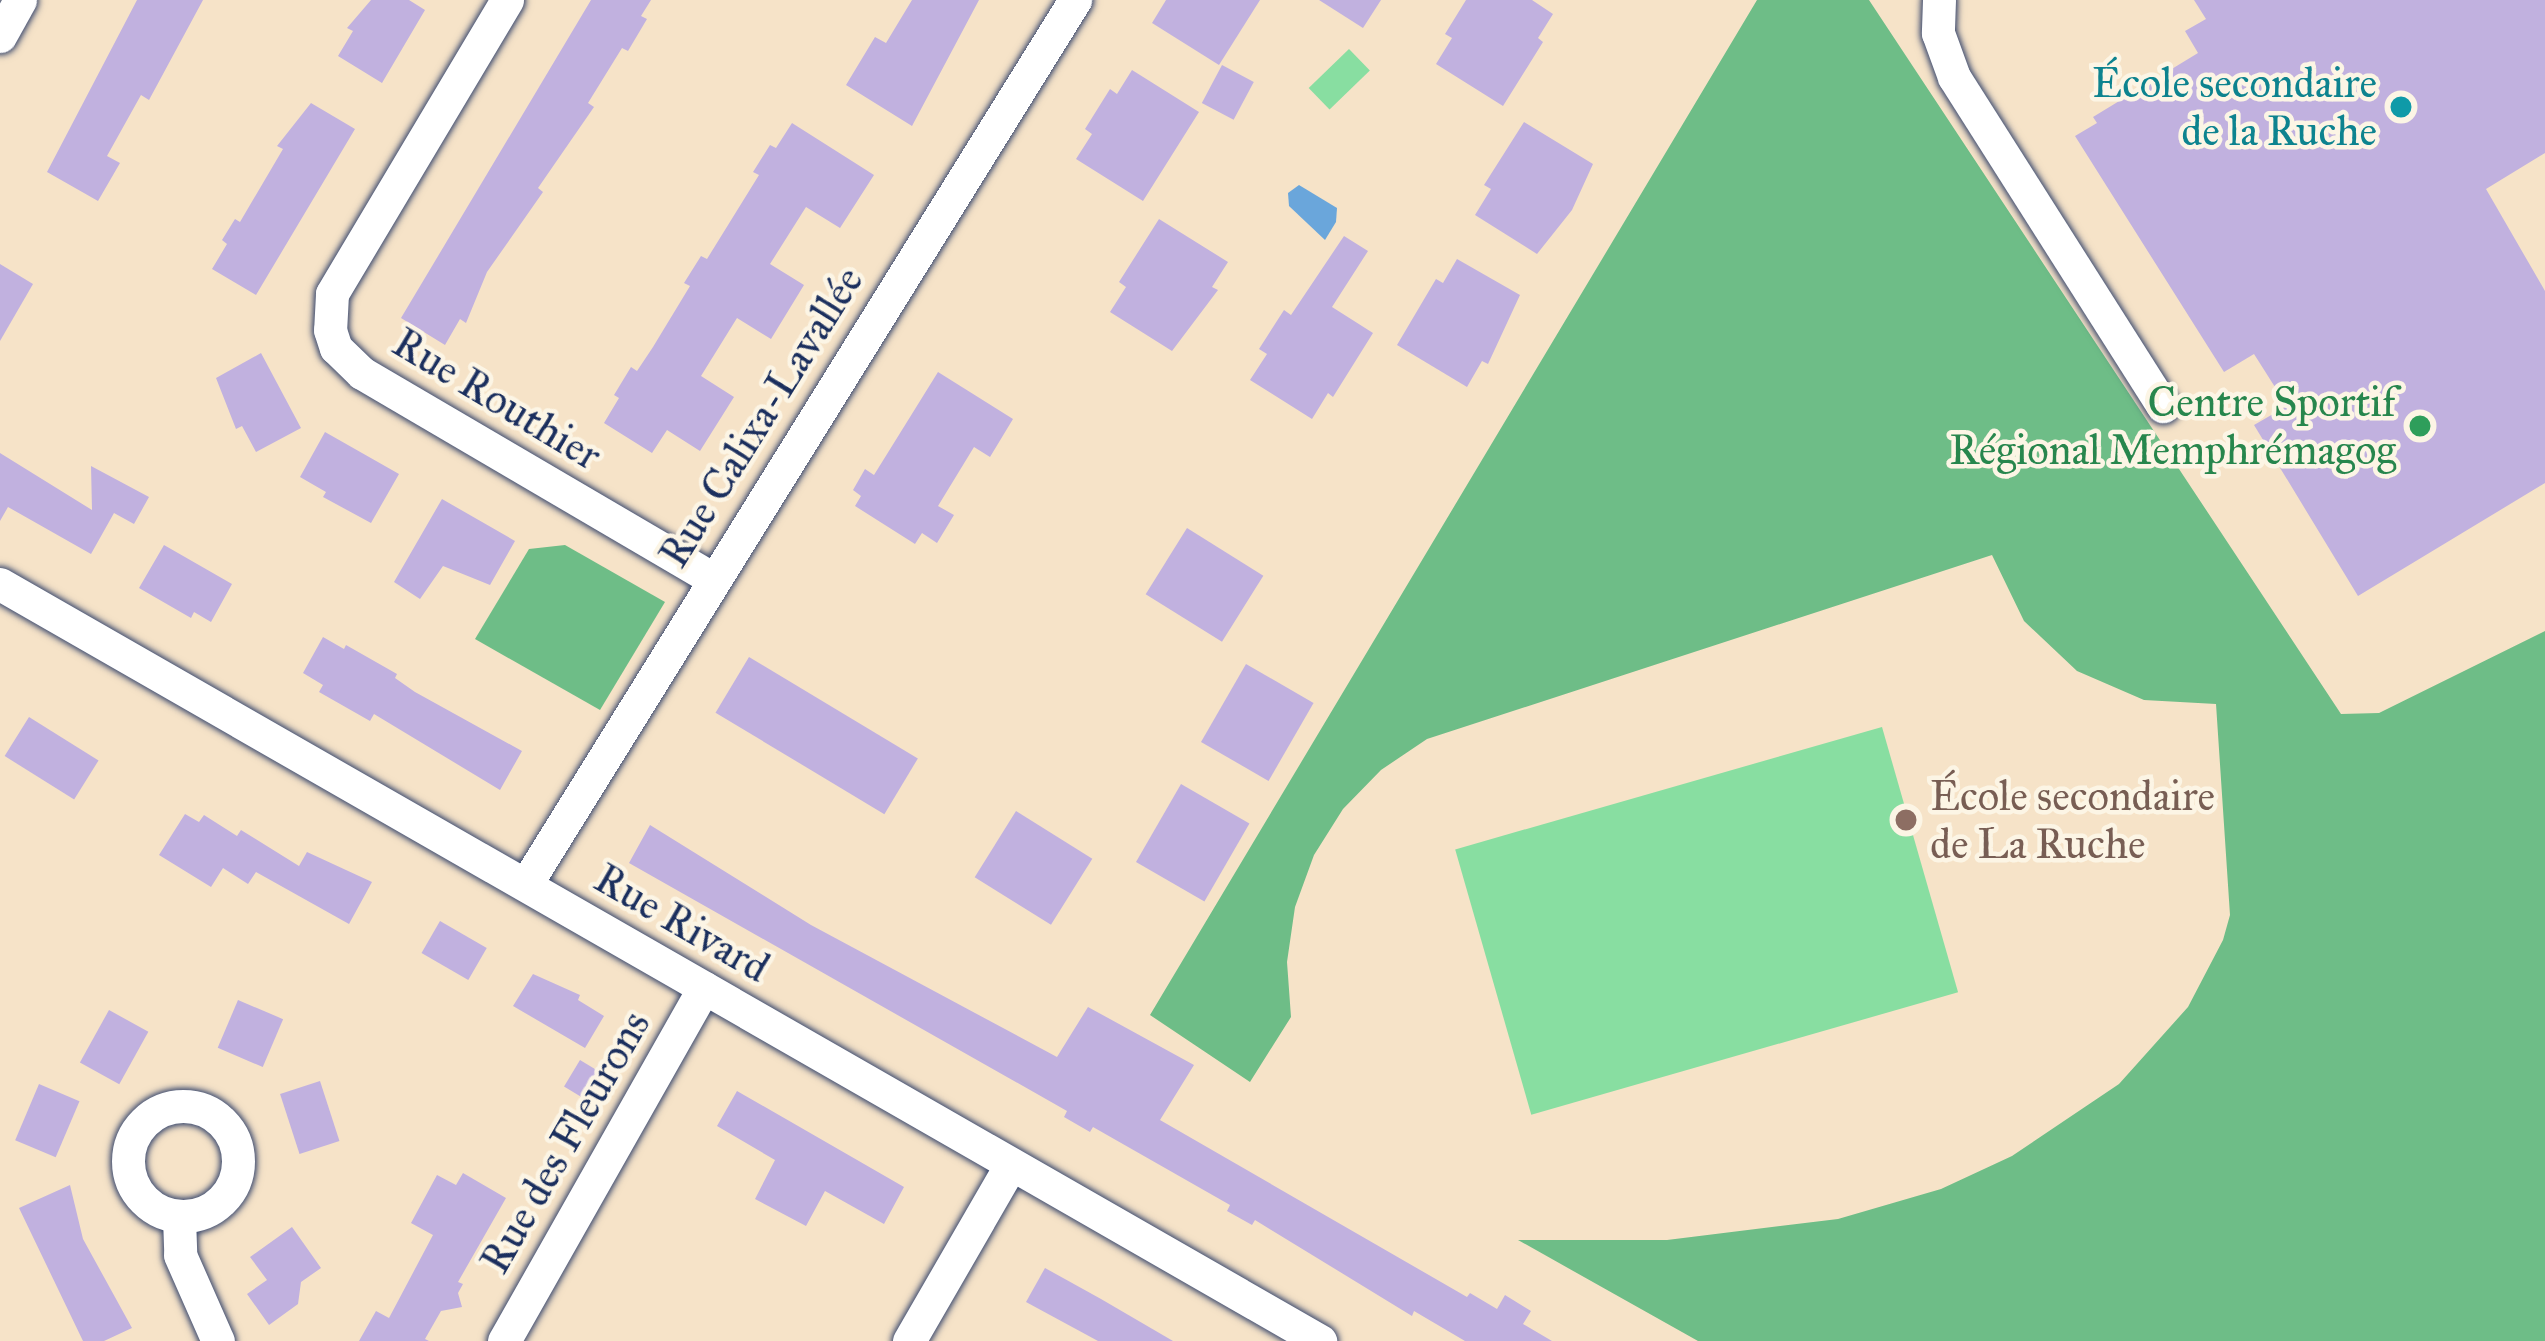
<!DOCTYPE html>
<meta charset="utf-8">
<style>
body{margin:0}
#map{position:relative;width:2545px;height:1341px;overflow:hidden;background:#f6e3c8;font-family:"IM FELL Great Primer",serif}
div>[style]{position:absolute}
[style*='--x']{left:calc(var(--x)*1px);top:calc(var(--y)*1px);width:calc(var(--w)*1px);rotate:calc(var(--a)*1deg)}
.green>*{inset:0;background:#88dea1;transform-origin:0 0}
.forest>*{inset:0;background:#6ebd87}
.water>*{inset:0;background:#6aa6db}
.building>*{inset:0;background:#c1b1df;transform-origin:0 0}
.roads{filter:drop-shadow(0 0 3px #3c4a6e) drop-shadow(0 0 3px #3c4a6e)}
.minor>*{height:33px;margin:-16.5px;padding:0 16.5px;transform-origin:16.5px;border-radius:16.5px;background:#fff}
.minor>.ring{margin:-16.5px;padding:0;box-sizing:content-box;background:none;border:33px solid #fff;border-radius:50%}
.dots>*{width:33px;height:33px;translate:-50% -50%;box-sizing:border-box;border:6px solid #fcf5e5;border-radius:50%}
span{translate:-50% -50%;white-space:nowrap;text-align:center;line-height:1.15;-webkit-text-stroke:9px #fcf5e5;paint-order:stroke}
.culture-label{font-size:42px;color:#0d838f}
.right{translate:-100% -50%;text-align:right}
.street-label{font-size:42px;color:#1b2f5e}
.leisure-label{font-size:42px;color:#27864d}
.education-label{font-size:42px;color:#785e54}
.left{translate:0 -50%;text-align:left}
</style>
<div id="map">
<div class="green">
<div style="left:1349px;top:49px;width:30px;height:56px;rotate:46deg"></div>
<div style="left:1882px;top:727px;width:276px;height:444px;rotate:74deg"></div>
</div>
<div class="forest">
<div style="clip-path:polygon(1757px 0,1869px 0,2341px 714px,2379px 713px,2545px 631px,2545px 1341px,1698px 1341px,1518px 1240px,1667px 1240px,1838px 1219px,1941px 1189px,2012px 1156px,2119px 1084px,2188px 1007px,2223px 940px,2230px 915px,2216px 704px,2144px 700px,2077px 671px,2024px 621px,1992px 555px,1427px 739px,1381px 770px,1343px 809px,1314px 855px,1295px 907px,1287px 962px,1291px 1017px,1250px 1082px,1150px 1015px)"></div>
<div style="clip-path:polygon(565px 545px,665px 602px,600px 710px,475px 639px,529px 549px)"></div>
</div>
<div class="water">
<div style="clip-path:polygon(1299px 185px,1337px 208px,1336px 222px,1325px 240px,1289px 206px,1288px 193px)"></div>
</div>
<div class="building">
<div style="clip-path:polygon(137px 0,203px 0,149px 100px,141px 95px,107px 156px,120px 163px,98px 201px,47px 172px)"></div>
<div style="clip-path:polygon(371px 0,409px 0,425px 10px,382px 83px,338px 56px,353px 31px,347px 28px)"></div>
<div style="clip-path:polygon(591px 0,651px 0,641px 16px,647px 19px,628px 51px,622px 48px,588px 103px,594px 107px,538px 188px,543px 192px,487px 272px,466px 323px,460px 319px,445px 345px,401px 318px)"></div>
<div style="clip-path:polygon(912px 0,979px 0,912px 126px,846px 85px,875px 37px,886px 43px)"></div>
<div style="clip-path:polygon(1166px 0,1260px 0,1219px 65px,1152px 23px)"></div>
<div style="clip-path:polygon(1319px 0,1381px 0,1363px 28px)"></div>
<div style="clip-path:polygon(1466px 0,1532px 0,1553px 14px,1538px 38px,1543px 42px,1503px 106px,1436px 64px,1452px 38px,1445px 34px)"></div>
<div style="clip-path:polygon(2194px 0,2545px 0,2545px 153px,2486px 189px,2545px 291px,2545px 483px,2358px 596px,2254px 425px,2287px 406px,2254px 354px,2224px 372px,2075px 136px,2097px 123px,2093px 117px,2198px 53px,2185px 31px,2206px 19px)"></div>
<div style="left:1222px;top:65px;width:36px;height:43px;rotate:28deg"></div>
<div style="clip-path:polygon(1132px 70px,1199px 112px,1143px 201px,1076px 159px,1092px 134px,1085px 129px,1110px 89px,1117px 94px)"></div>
<div style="clip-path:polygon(311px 103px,355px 129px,256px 295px,212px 269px,227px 244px,222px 240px,235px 219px,240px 222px,283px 149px,277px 146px)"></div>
<div style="clip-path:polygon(1524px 122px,1593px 164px,1572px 210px,1537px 254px,1475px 215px,1491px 189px,1484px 185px)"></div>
<div style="clip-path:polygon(792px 123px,874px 175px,840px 228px,806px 207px,770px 264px,804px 285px,771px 339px,737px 318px,701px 376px,734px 397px,700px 451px,667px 430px,652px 453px,604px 423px,619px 398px,614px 395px,631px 367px,637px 371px,653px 347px,690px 286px,684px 283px,701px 256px,707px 259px,759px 175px,753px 172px,770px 145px,776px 148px)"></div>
<div style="clip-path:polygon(1159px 219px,1228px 262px,1212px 287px,1218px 290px,1172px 351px,1110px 312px,1126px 287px,1119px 282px)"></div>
<div style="clip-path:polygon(1344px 236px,1368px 251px,1332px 307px,1373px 333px,1333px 397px,1328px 393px,1312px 419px,1250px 380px,1267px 354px,1259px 349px,1284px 310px,1291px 315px)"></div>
<div style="clip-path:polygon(1457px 259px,1520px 295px,1488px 364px,1482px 361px,1467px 387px,1397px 345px,1436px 279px,1443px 283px)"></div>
<div style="clip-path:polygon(0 264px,33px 284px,0 341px)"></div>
<div style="clip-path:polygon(261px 353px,301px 428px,256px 452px,242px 426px,236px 429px,216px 378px)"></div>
<div style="clip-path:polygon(938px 372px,1013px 419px,990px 457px,974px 447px,938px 506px,954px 515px,937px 543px,922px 533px,915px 544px,855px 506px,861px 496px,853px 490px,865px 469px,874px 475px)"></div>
<div style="clip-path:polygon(325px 432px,399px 474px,371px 523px,323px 497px,326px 492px,300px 477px)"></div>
<div style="clip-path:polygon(0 453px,92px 510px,91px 466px,149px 497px,134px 524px,114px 513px,91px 554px,8px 507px,0 521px)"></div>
<div style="clip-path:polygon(442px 499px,515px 541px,490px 585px,443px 566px,420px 599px,394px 582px)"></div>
<div style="left:1187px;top:528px;width:90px;height:78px;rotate:32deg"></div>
<div style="clip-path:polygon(164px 545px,232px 584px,211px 622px,194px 612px,191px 618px,139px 588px)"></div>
<div style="clip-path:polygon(323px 637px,344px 649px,346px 645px,397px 674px,395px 678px,415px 692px,522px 751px,500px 790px,374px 714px,370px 721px,319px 692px,323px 685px,303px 673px)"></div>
<div style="left:749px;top:657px;width:197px;height:65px;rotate:31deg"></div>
<div style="left:1246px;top:664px;width:78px;height:90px;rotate:30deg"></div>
<div style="left:29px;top:717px;width:82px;height:46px;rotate:32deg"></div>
<div style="left:1181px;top:784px;width:79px;height:90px;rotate:30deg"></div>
<div style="left:1016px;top:811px;width:90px;height:78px;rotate:32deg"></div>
<div style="clip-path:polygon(185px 814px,199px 822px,204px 815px,237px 836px,241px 830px,299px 866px,307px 852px,372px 882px,349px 924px,256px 872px,248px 884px,223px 868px,211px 887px,159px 855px)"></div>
<div style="clip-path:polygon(650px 825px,811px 925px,1057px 1057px,1088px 1007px,1194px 1065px,1160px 1120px,1467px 1297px,1470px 1293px,1497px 1309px,1505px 1295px,1531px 1311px,1523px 1324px,1552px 1341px,1465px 1341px,1414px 1311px,1412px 1316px,1255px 1220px,1252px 1225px,1227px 1211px,1230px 1205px,1093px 1127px,1090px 1132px,1064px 1117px,1067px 1111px,629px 863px)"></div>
<div style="left:440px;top:921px;width:54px;height:37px;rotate:30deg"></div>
<div style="clip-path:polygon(533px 974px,580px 995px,578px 1000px,604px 1016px,585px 1048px,513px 1006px)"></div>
<div style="left:238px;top:1000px;width:49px;height:52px;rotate:23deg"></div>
<div style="left:109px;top:1010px;width:45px;height:60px;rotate:29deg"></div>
<div style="left:580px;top:1060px;width:27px;height:31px;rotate:31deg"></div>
<div style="left:320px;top:1081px;width:63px;height:42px;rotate:72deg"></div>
<div style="left:39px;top:1084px;width:44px;height:61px;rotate:23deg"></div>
<div style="clip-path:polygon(737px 1091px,904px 1187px,884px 1224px,825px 1191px,806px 1226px,755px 1199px,775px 1160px,717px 1126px)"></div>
<div style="clip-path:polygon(463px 1173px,506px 1198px,458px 1282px,463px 1284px,458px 1293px,462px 1307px,441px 1311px,425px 1339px,429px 1341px,359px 1341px,376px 1311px,389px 1318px,433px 1235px,411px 1223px,437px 1175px,456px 1185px)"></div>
<div style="clip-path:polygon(70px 1185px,83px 1239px,132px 1328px,104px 1341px,83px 1341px,19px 1208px)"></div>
<div style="clip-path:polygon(292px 1227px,321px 1268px,301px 1282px,298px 1304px,269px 1325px,247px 1294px,267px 1280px,250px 1257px)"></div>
<div style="clip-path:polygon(1045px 1268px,1101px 1299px,1173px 1341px,1098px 1341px,1026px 1302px)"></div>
</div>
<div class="roads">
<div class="minor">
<div style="--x:507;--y:0;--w:342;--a:120.8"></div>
<div style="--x:332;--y:294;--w:36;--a:93"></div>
<div style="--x:330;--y:330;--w:19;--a:72"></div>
<div style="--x:336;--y:348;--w:36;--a:44"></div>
<div style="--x:362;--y:373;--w:406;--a:30.4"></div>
<div style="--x:1939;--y:0;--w:33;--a:92"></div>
<div style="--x:1938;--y:33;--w:47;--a:70"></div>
<div style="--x:1954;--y:77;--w:390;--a:57.6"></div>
<div style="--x:0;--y:36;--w:41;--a:-60.9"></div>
<div style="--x:0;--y:584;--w:1522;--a:29.83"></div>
<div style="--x:526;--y:884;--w:1041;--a:-58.16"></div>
<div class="ring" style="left:128px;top:1106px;width:77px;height:77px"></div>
<div style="--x:179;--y:1217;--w:38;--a:88"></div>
<div style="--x:180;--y:1255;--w:94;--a:66.2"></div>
<div style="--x:504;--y:1341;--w:406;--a:-60.5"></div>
<div style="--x:909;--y:1341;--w:204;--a:-60"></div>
</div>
</div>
<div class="dots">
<div style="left:2401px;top:107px;background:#0f9aa8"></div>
<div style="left:2420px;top:426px;background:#2e9e5b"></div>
<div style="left:1906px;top:820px;background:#8d6e63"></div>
</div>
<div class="culture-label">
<span class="right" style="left:2377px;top:107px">École secondaire<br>de la Ruche</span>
</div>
<div class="street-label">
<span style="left:497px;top:399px;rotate:31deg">Rue Routhier</span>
<span style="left:761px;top:417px;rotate:-58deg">Rue Calixa-Lavallée</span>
<span style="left:682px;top:923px;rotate:30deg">Rue Rivard</span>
<span style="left:565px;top:1142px;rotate:-60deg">Rue des Fleurons</span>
</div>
<div class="leisure-label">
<span class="right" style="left:2396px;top:426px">Centre Sportif<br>Régional Memphrémagog</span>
</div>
<div class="education-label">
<span class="left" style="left:1930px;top:820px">École secondaire<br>de La Ruche</span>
</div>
</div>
